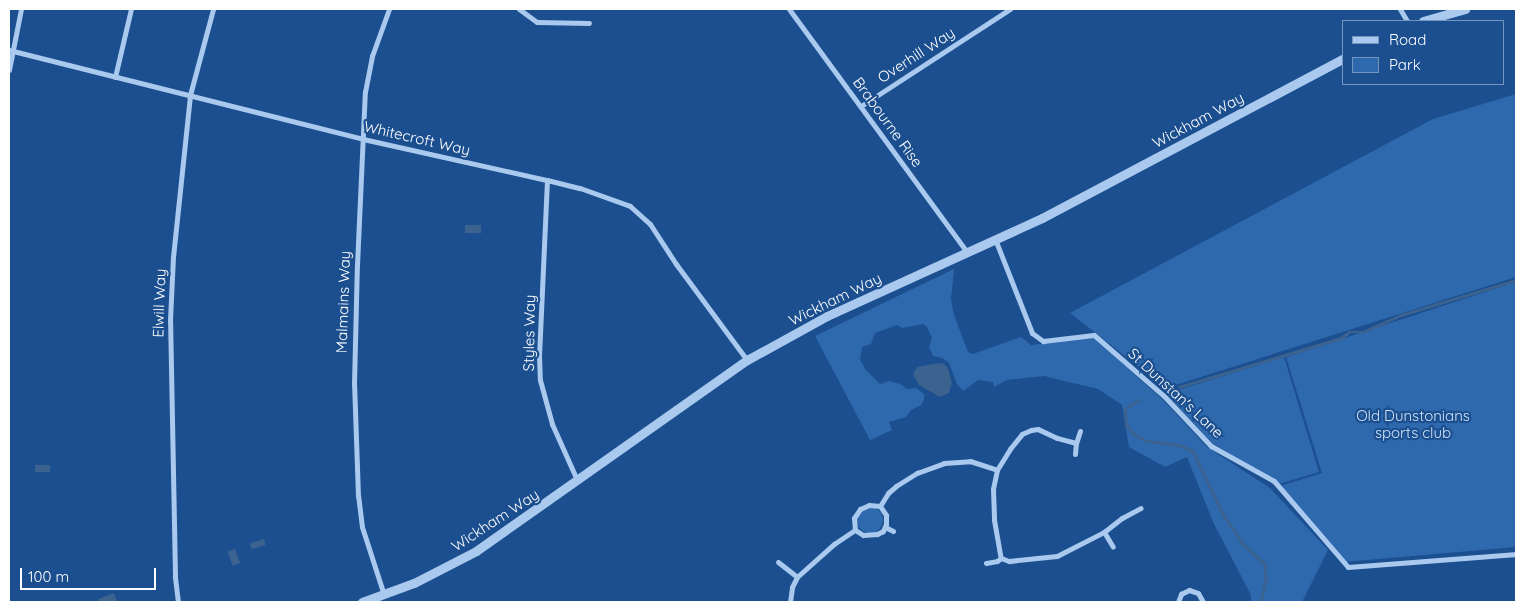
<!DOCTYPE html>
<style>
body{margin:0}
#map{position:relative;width:1525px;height:611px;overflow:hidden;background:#1b4f8f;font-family:Quicksand,sans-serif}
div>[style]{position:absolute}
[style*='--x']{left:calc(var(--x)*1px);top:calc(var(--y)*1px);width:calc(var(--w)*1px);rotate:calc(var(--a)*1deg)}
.green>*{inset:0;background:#2e69ad}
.round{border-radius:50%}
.water>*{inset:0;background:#3c6290;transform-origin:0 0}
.stream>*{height:2.5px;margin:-1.25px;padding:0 1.25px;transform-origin:1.25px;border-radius:1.25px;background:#3c6290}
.minor>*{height:5px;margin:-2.5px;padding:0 2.5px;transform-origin:2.5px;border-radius:2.5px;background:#a9c9ee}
.tertiary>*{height:9px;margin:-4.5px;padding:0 4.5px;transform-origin:4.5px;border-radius:4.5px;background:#a9c9ee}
span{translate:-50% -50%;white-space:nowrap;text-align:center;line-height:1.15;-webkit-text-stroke:4.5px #1b4f8f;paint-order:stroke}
.street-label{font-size:15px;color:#fff}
.park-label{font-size:15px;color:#cfe3fa}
.frame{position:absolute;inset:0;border:10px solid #fff;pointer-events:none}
.legend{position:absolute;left:1342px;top:20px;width:162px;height:65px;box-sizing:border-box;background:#1b4f8f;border:1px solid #7695bc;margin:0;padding:6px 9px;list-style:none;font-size:15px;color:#fff}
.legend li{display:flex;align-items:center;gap:10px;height:25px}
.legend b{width:25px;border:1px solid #7695bc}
.scale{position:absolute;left:20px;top:568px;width:136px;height:22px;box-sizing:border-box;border:2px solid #fff;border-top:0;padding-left:6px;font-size:15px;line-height:18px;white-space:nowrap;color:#fff;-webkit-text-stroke:4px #1b4f8f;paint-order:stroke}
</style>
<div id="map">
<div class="green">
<div style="clip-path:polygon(1516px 94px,1516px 277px,1166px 388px,1070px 313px,1433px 119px)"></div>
<div style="clip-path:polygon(954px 269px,951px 299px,954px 315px,968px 352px,973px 354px,1021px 337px,1031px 345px,1094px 338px,1162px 399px,1207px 447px,1270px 488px,1328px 550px,1302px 602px,1251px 602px,1251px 595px,1214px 524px,1187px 457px,1165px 467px,1129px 447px,1122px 405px,1098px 389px,1044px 376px,1007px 380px,994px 387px,993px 382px,978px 380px,963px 391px,957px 384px,949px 363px,942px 358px,933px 356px,929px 347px,932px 338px,927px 327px,923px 324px,902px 328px,897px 325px,875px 333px,871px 344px,862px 347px,860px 360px,866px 370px,880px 384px,889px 381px,900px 384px,907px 389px,916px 388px,924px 394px,924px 400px,921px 405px,911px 410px,906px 417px,889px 422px,892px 430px,870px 440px,815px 336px)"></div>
<div style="clip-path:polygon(1516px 282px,1516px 547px,1344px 562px,1280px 486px,1322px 473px,1286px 357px)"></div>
<div style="clip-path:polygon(1284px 357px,1319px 472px,1279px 484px,1212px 443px,1166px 394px)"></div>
<div class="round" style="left:857px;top:507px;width:26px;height:26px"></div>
</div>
<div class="water">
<div style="left:465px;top:225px;width:16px;height:8px"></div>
<div style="clip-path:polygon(939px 363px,944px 364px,948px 368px,952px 383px,949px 393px,940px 397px,919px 385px,913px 374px,917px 367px)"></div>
<div style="left:50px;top:465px;width:7px;height:15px;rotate:90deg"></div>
<div style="left:264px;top:539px;width:6px;height:15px;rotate:72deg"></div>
<div style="left:235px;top:549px;width:15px;height:8px;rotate:70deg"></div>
<div style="clip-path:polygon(114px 593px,117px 601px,99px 602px,98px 599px)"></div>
</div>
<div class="stream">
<div style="--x:1179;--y:387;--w:169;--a:-16.8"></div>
<div style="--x:1341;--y:338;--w:10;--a:-37"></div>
<div style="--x:1349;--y:332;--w:14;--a:0"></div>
<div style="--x:1363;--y:332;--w:42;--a:-24.1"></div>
<div style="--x:1401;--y:315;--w:120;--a:-16.9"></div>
<div style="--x:1139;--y:400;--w:17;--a:144"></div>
<div style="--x:1125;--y:410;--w:16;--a:83"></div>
<div style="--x:1127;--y:426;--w:12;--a:48"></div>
<div style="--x:1135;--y:435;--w:13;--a:27"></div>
<div style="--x:1147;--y:441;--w:32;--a:7"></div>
<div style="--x:1179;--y:445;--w:15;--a:23"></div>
<div style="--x:1193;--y:451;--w:70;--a:64.5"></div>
<div style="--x:1223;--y:514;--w:36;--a:56"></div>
<div style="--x:1243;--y:544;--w:30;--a:42"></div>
<div style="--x:1265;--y:564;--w:15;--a:86"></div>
<div style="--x:1266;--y:579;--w:24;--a:102"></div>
</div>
<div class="minor">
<div style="--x:519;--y:9;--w:22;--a:36"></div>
<div style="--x:537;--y:22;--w:52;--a:1.1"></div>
<div style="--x:789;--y:9;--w:300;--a:53.8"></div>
<div style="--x:1400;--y:9;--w:14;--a:60"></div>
<div style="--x:9;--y:50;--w:365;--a:14.1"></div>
<div style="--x:363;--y:139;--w:189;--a:12.6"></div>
<div style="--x:547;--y:180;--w:34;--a:14"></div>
<div style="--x:580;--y:188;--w:53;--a:19.8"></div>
<div style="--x:630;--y:206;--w:27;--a:42"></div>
<div style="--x:650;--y:224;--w:48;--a:57"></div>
<div style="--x:676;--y:264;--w:119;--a:53.5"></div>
<div style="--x:9;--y:70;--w:62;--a:-78.9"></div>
<div style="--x:115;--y:77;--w:70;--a:-76.8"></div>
<div style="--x:861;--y:106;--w:178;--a:-33.1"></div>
<div style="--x:547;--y:180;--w:175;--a:92.6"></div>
<div style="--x:539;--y:355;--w:25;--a:88"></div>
<div style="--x:540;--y:380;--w:46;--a:74.7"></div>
<div style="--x:552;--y:424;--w:61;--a:65.9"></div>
<div style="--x:995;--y:239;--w:101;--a:68.5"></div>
<div style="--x:1032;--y:333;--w:14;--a:36"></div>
<div style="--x:1043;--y:341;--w:51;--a:-6.7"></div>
<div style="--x:1094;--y:335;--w:93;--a:41.1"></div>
<div style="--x:1164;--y:396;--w:69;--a:46.8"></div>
<div style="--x:1211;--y:446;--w:72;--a:29.1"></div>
<div style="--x:1274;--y:481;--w:113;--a:49.3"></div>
<div style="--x:1348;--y:567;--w:169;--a:-4.4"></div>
<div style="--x:1080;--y:431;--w:13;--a:108"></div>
<div style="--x:1076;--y:443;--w:20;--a:-165"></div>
<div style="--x:1057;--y:438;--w:21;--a:-155"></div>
<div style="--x:1038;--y:429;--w:7;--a:172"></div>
<div style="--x:1031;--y:430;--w:10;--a:156"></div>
<div style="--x:1022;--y:434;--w:19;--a:129"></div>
<div style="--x:1010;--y:449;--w:25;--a:122"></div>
<div style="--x:997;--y:470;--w:19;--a:102"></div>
<div style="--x:993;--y:489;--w:31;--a:88"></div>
<div style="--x:994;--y:520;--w:39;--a:80"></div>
<div style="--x:1001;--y:558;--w:9;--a:21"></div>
<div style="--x:1009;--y:561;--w:48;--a:-5.9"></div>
<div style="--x:1057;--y:556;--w:53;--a:-27.1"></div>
<div style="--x:1104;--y:532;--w:23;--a:-38"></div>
<div style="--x:1122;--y:518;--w:21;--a:-28"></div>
<div style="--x:1075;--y:454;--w:11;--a:-85"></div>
<div style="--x:869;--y:505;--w:11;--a:5"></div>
<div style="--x:880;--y:506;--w:11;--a:56"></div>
<div style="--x:886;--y:515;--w:9;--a:90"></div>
<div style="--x:886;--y:524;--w:8;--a:113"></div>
<div style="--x:883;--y:531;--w:7;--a:153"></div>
<div style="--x:877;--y:534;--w:14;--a:176"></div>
<div style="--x:863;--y:535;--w:9;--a:-148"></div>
<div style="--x:855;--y:530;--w:12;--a:-95"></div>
<div style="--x:854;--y:518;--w:11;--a:-56"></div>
<div style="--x:860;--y:509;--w:10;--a:-24"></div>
<div style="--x:880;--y:506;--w:15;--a:-58"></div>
<div style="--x:888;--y:493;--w:11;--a:-41"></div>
<div style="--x:896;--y:486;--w:25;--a:-32"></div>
<div style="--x:917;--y:473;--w:29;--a:-20"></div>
<div style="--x:944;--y:463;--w:26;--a:-4"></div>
<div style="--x:970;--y:461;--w:28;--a:18"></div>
<div style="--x:885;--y:527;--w:9;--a:27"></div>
<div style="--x:1104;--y:532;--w:17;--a:59"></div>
<div style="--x:778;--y:562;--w:24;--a:38"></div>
<div style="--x:986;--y:563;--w:11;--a:-10"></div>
<div style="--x:997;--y:561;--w:5;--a:-37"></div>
<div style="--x:384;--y:595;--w:71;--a:-107.9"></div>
<div style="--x:362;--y:527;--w:31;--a:-97"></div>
<div style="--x:358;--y:496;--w:112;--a:-92"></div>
<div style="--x:354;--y:384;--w:119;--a:-88.6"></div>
<div style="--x:357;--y:265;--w:173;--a:-87.4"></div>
<div style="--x:365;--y:92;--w:37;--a:-79"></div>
<div style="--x:372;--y:56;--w:50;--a:-70.1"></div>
<div style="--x:178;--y:602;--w:26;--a:-97"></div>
<div style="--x:175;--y:576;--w:256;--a:-91.1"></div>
<div style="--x:170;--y:320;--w:63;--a:-87.3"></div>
<div style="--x:173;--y:257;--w:163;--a:-84"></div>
<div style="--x:190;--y:95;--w:89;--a:-75"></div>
<div style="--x:790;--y:602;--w:15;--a:-82"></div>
<div style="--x:792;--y:587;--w:11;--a:-63"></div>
<div style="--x:797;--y:577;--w:50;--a:-41.7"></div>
<div style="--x:834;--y:544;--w:25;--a:-34"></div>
<div style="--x:1178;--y:602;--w:9;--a:-69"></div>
<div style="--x:1181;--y:594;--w:9;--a:-27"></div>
<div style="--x:1189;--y:590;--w:9;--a:18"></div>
<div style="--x:1198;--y:593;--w:10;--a:61"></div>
</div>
<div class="tertiary">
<div style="--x:1423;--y:21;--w:44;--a:-15.9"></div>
<div style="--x:362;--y:602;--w:55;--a:-20.1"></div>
<div style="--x:414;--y:583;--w:70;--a:-27.3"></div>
<div style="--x:476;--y:551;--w:332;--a:-35.2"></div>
<div style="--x:747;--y:360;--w:91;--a:-28.8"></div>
<div style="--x:827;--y:316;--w:236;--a:-24.5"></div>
<div style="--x:1042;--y:218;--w:342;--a:-27.9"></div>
</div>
<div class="street-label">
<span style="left:916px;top:55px;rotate:-33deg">Overhill Way</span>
<span style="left:1198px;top:120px;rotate:-28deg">Wickham Way</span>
<span style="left:888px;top:122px;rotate:54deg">Brabourne Rise</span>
<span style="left:417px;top:138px;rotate:13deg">Whitecroft Way</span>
<span style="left:835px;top:299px;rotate:-26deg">Wickham Way</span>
<span style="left:343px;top:302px;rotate:-88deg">Malmains Way</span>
<span style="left:159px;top:303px;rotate:-88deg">Elwill Way</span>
<span style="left:529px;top:333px;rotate:-89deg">Styles Way</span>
<span style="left:1176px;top:393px;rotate:43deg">St Dunstan's Lane</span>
<span style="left:495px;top:520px;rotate:-33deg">Wickham Way</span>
</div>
<div class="park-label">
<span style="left:1413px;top:424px">Old Dunstonians<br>sports club</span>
</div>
<div class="frame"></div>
<ul class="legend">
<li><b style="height:6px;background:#a9c9ee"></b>Road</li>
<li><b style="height:14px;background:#2e69ad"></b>Park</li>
</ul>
<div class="scale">100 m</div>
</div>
